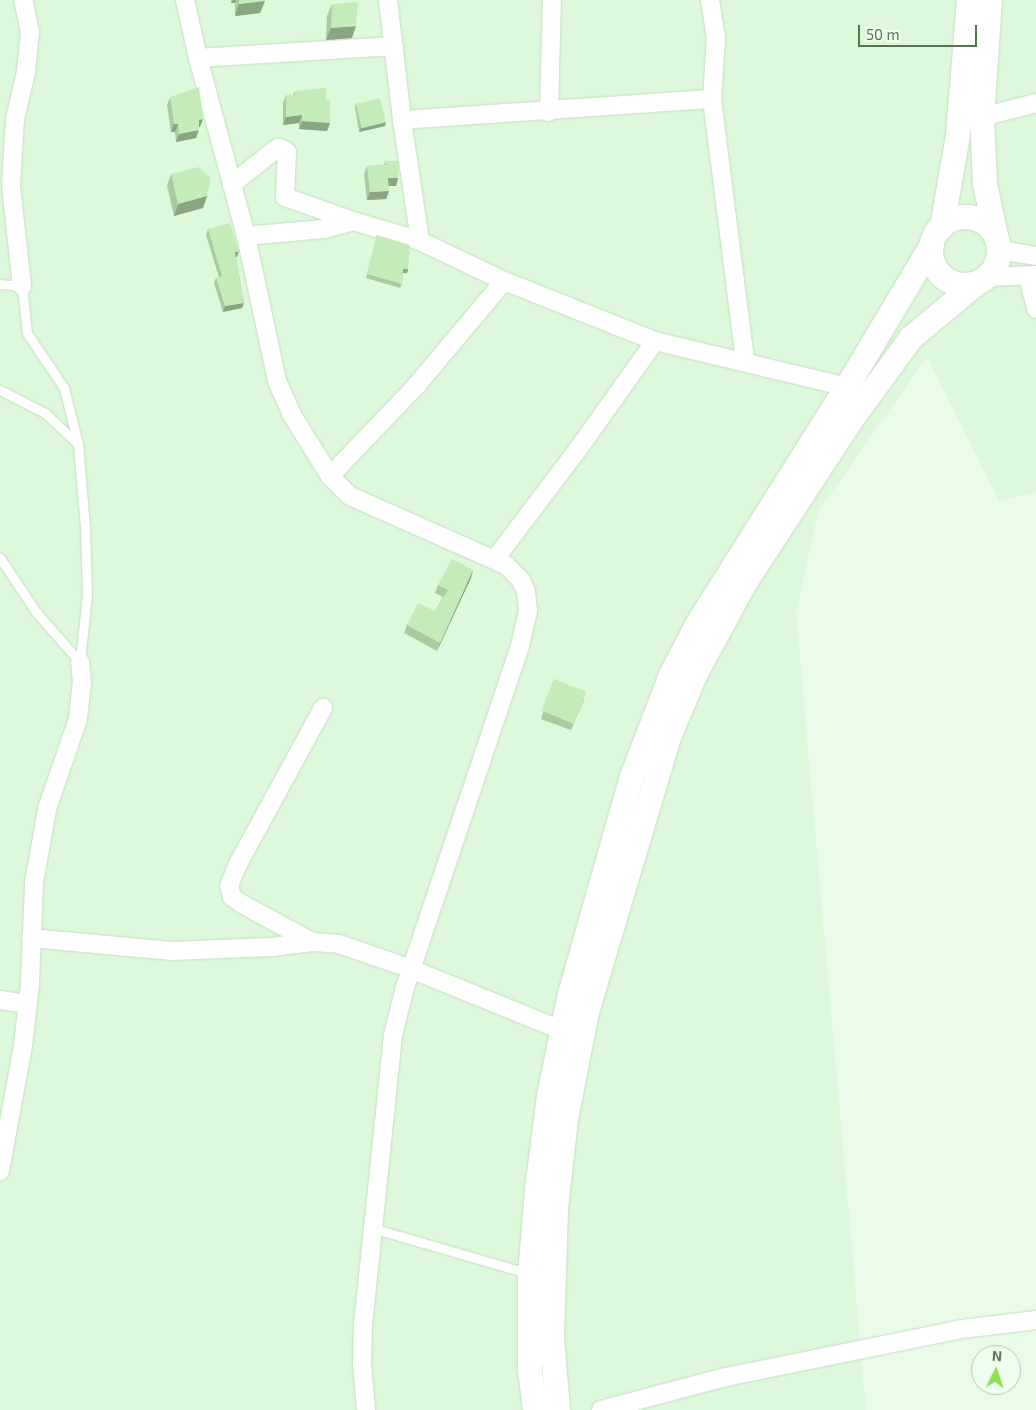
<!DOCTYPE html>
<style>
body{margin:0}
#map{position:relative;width:1036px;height:1410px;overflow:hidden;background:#e8fce8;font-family:"Exo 2",sans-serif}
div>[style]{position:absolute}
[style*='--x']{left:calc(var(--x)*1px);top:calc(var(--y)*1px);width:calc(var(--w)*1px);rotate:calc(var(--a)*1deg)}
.residential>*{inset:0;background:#def8dc}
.roads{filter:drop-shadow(0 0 1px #c5dfc0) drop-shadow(0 0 1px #c5dfc0)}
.service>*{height:9px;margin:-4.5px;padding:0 4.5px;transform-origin:4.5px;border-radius:4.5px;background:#fff}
.minor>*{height:18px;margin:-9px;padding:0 9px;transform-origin:9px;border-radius:9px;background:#fff}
.secondary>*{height:24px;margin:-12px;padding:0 12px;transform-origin:12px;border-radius:12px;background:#fff}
.secondary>.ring{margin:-12px;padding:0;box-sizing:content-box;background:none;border:24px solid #fff;border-radius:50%}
.wall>*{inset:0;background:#aacaa1}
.shaded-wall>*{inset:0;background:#8ba483}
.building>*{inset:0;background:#c6ebbb;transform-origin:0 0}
span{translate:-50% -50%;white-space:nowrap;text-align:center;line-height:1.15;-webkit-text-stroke:4px #effeee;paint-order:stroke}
.north{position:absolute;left:971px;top:1345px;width:50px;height:50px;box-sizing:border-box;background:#effeee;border:1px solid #b2c7ad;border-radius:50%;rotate:4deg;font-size:14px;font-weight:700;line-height:20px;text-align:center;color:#57754c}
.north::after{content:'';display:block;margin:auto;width:18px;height:22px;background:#8ce151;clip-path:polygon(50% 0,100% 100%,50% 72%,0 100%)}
.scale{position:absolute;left:858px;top:25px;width:119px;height:22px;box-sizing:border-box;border:2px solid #57754c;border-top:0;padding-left:6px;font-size:15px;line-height:18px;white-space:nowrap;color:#57754c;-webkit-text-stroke:4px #effeee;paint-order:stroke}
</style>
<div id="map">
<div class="residential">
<div style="clip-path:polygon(0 0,1036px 0,1036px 492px,999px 501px,927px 357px,818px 512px,796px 613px,866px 1410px,0 1410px)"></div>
</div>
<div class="roads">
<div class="service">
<div style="--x:0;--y:284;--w:22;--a:5"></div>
<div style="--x:22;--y:286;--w:47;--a:83.9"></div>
<div style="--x:27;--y:333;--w:66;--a:56.1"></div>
<div style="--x:64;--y:388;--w:58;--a:76"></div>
<div style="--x:78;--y:444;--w:84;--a:85.2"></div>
<div style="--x:85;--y:528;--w:66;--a:88.3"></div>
<div style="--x:87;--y:594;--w:68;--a:95.9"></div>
<div style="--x:0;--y:390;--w:51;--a:27.1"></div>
<div style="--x:45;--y:413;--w:45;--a:43.2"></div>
<div style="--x:0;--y:558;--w:65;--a:56.3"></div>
<div style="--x:36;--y:612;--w:67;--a:48.7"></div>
<div style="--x:372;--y:1228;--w:165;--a:16.2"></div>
</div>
<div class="minor">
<div style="--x:185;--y:0;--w:59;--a:77.4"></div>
<div style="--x:198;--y:58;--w:184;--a:74.9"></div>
<div style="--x:246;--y:236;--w:148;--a:77.9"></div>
<div style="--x:277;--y:381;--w:37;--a:66"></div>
<div style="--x:292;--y:415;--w:72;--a:58.1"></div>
<div style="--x:330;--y:476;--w:28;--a:45"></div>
<div style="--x:350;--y:496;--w:171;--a:23.9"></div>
<div style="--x:506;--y:565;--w:21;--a:45"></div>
<div style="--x:521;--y:580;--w:13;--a:67"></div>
<div style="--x:526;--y:592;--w:19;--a:84"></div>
<div style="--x:528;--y:611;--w:36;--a:103"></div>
<div style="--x:520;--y:646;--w:360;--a:108.6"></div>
<div style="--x:405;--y:987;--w:49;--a:104"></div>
<div style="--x:393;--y:1035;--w:291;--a:95.9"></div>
<div style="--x:363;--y:1324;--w:40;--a:91.4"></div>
<div style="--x:362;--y:1364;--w:46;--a:85"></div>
<div style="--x:388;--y:0;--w:121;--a:83.3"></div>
<div style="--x:402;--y:120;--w:122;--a:81.5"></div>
<div style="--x:710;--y:0;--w:36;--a:81"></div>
<div style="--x:716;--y:36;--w:63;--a:93.6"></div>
<div style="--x:712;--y:99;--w:265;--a:82.8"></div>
<div style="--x:198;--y:58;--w:196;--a:-3.5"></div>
<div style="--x:549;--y:112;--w:112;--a:-88.5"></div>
<div style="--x:982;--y:117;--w:56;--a:-14.5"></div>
<div style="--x:402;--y:120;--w:311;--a:-3.9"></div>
<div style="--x:232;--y:184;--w:50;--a:-38.5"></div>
<div style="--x:271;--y:153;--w:9;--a:-36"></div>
<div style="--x:278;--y:148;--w:4;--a:14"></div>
<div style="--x:282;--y:149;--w:6;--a:31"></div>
<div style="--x:287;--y:152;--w:45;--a:92.5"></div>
<div style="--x:285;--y:197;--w:72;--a:19.4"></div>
<div style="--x:246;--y:236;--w:78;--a:-5.1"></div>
<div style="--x:324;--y:229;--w:30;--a:-15"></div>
<div style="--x:353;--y:221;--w:70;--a:16.6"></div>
<div style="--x:420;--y:241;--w:93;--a:25.5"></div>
<div style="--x:504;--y:281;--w:162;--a:21.7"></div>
<div style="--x:655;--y:341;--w:197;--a:13.5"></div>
<div style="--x:999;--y:250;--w:37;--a:9"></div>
<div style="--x:1028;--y:276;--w:34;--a:76"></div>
<div style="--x:987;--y:277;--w:49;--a:-2.3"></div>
<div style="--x:22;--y:286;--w:101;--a:-96.3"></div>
<div style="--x:11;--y:186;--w:67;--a:-86.6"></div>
<div style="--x:15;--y:119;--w:48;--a:-76.8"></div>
<div style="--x:26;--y:72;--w:40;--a:-84.3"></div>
<div style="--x:30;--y:32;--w:33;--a:-102"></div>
<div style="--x:330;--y:476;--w:124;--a:-46.3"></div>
<div style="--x:416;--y:386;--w:137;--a:-50"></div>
<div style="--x:495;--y:559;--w:139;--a:-52.9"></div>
<div style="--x:579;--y:448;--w:131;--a:-54.6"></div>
<div style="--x:31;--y:938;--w:141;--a:5.3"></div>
<div style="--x:171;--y:951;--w:101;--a:-2.3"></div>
<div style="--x:272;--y:947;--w:40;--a:-7.1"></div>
<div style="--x:312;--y:942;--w:27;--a:4"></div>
<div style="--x:339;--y:944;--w:76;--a:19.1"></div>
<div style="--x:411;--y:969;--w:162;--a:22.1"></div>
<div style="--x:312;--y:942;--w:80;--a:-151.5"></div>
<div style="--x:242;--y:904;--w:12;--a:-145"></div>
<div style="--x:232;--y:897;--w:11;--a:-105"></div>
<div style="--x:229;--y:886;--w:24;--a:-68"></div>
<div style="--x:238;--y:864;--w:178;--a:-61.4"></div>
<div style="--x:0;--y:1000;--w:28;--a:8"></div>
<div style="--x:0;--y:1171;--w:127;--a:-79.6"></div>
<div style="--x:23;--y:1046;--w:62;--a:-83.6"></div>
<div style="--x:30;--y:984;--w:101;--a:-87.7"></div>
<div style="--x:34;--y:883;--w:75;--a:-80"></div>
<div style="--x:47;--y:809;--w:95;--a:-71"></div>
<div style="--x:78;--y:719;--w:36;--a:-84"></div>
<div style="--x:82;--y:683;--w:21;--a:-95"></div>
<div style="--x:601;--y:1410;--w:129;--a:-14.8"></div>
<div style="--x:726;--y:1377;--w:241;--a:-11.5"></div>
<div style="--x:962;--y:1329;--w:75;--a:-6.9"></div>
</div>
<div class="secondary">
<div style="--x:990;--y:0;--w:117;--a:93.9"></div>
<div style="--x:982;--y:117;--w:67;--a:87.4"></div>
<div style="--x:985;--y:184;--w:53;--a:78.1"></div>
<div class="ring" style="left:931px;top:217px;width:44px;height:44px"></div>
<div style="--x:942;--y:227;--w:93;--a:-80.1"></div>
<div style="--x:958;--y:135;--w:135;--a:-85.3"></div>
<div style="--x:535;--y:1410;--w:40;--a:-97.1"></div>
<div style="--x:530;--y:1370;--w:95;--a:-90"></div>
<div style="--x:530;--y:1275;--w:86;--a:-85.3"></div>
<div style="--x:537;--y:1189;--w:94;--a:-82.6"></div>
<div style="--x:549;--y:1096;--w:104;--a:-78.4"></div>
<div style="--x:570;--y:994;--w:226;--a:-74.1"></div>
<div style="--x:632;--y:777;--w:109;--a:-69.1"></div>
<div style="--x:671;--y:675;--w:56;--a:-62.5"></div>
<div style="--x:697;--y:625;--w:281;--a:-57.8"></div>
<div style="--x:847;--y:387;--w:165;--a:-59.1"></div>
<div style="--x:558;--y:1410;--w:73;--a:-94.7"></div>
<div style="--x:552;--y:1337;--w:129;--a:-88.2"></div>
<div style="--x:556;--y:1208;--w:90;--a:-83.6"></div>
<div style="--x:566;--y:1119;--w:109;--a:-78.9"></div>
<div style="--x:587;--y:1012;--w:287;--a:-73.4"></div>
<div style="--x:669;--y:737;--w:69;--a:-67.1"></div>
<div style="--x:696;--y:673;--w:102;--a:-61.4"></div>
<div style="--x:745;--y:583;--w:192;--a:-56.9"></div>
<div style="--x:850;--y:422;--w:104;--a:-54"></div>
<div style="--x:911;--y:338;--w:86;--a:-39.8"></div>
</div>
</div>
<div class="wall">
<div style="clip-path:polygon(231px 0,265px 0,260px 13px,235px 16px,235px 3px,231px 3px)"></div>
<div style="clip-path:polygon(332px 4px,352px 38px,326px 40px,327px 16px)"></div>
<div style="clip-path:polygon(295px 91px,326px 100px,330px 123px,327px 131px,299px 129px,299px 123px,283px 125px,283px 103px,286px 95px,293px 95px)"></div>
<div style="clip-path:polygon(170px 97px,203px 119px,199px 127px,196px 138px,176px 142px,175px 132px,171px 132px,167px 105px)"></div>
<div style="clip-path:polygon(356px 103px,385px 126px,359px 132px,355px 107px)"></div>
<div style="clip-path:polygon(386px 161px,398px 178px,396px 186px,388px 186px,389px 191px,386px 199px,367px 200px,364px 174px,367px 166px,384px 165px)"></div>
<div style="clip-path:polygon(171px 174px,207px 196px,203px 208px,174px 216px,167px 186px)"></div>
<div style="clip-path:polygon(208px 229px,237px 257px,236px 257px,244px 303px,242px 308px,223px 312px,214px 283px,216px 278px,219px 277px,206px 235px)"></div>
<div style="clip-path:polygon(377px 235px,408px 269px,407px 273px,403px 273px,402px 284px,400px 288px,366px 278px)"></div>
<div style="clip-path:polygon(473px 570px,471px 578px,437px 651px,404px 633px,407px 625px,435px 611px,443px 597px,435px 593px,438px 585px)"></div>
<div style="clip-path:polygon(554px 679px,584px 700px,571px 730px,541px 719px)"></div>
</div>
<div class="shaded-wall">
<div style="clip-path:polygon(233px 0,236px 0,235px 3px,231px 3px)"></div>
<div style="clip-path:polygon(265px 1px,260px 13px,235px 16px,239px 4px)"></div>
<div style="clip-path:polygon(356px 26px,352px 38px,326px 40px,331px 28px)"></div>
<div style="clip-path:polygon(302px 115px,299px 123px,283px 125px,286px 117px)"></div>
<div style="clip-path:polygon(203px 119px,200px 127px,196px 128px,199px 120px)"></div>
<div style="clip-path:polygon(302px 121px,330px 123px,327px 131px,299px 129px)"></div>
<div style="clip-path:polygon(386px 122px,385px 126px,359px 132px,361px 128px)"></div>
<div style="clip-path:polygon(174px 124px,178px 124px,175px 132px,171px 132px)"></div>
<div style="clip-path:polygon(199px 130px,196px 138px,176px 142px,179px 134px)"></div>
<div style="clip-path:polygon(388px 178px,398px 178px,396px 186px,385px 186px)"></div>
<div style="clip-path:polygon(389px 191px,386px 199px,367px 200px,370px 192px)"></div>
<div style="clip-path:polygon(207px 196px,203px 208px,174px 216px,178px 204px)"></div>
<div style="clip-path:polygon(239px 251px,237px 257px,232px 258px,235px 252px)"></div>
<div style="clip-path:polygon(403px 269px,408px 269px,407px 273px,402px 273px)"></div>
<div style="clip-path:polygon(244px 303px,242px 308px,223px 312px,225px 306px)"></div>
<div style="clip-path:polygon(473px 570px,471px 578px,437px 651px,440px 643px)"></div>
</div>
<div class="building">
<div style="clip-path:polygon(239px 0,265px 0,265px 1px,239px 4px)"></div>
<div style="clip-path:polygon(358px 2px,356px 26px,331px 28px,332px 4px)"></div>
<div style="clip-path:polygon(199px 87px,203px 119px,199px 120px,199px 130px,179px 134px,178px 124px,174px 124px,170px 97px)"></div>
<div style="clip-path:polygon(326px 88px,326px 100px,330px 100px,330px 123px,302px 121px,302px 115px,286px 117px,286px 95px,295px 95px,295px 91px)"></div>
<div style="left:380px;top:98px;width:25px;height:25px;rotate:76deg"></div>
<div style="clip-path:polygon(386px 161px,399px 161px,398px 178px,388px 178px,389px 191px,370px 192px,367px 166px,386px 165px)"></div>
<div style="clip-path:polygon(199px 167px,211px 178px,207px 196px,178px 204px,171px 174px)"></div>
<div style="clip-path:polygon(230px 223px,239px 251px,235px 252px,244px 303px,225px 306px,216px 278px,222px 276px,208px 229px)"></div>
<div style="clip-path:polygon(377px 235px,410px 245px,408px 269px,403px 269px,402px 284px,367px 274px)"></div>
<div style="clip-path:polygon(452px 559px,473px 570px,440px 643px,407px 625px,418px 603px,435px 611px,448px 590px,438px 585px)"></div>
<div style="left:554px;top:679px;width:35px;height:34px;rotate:22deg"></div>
</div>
<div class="north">N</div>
<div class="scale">50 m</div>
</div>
